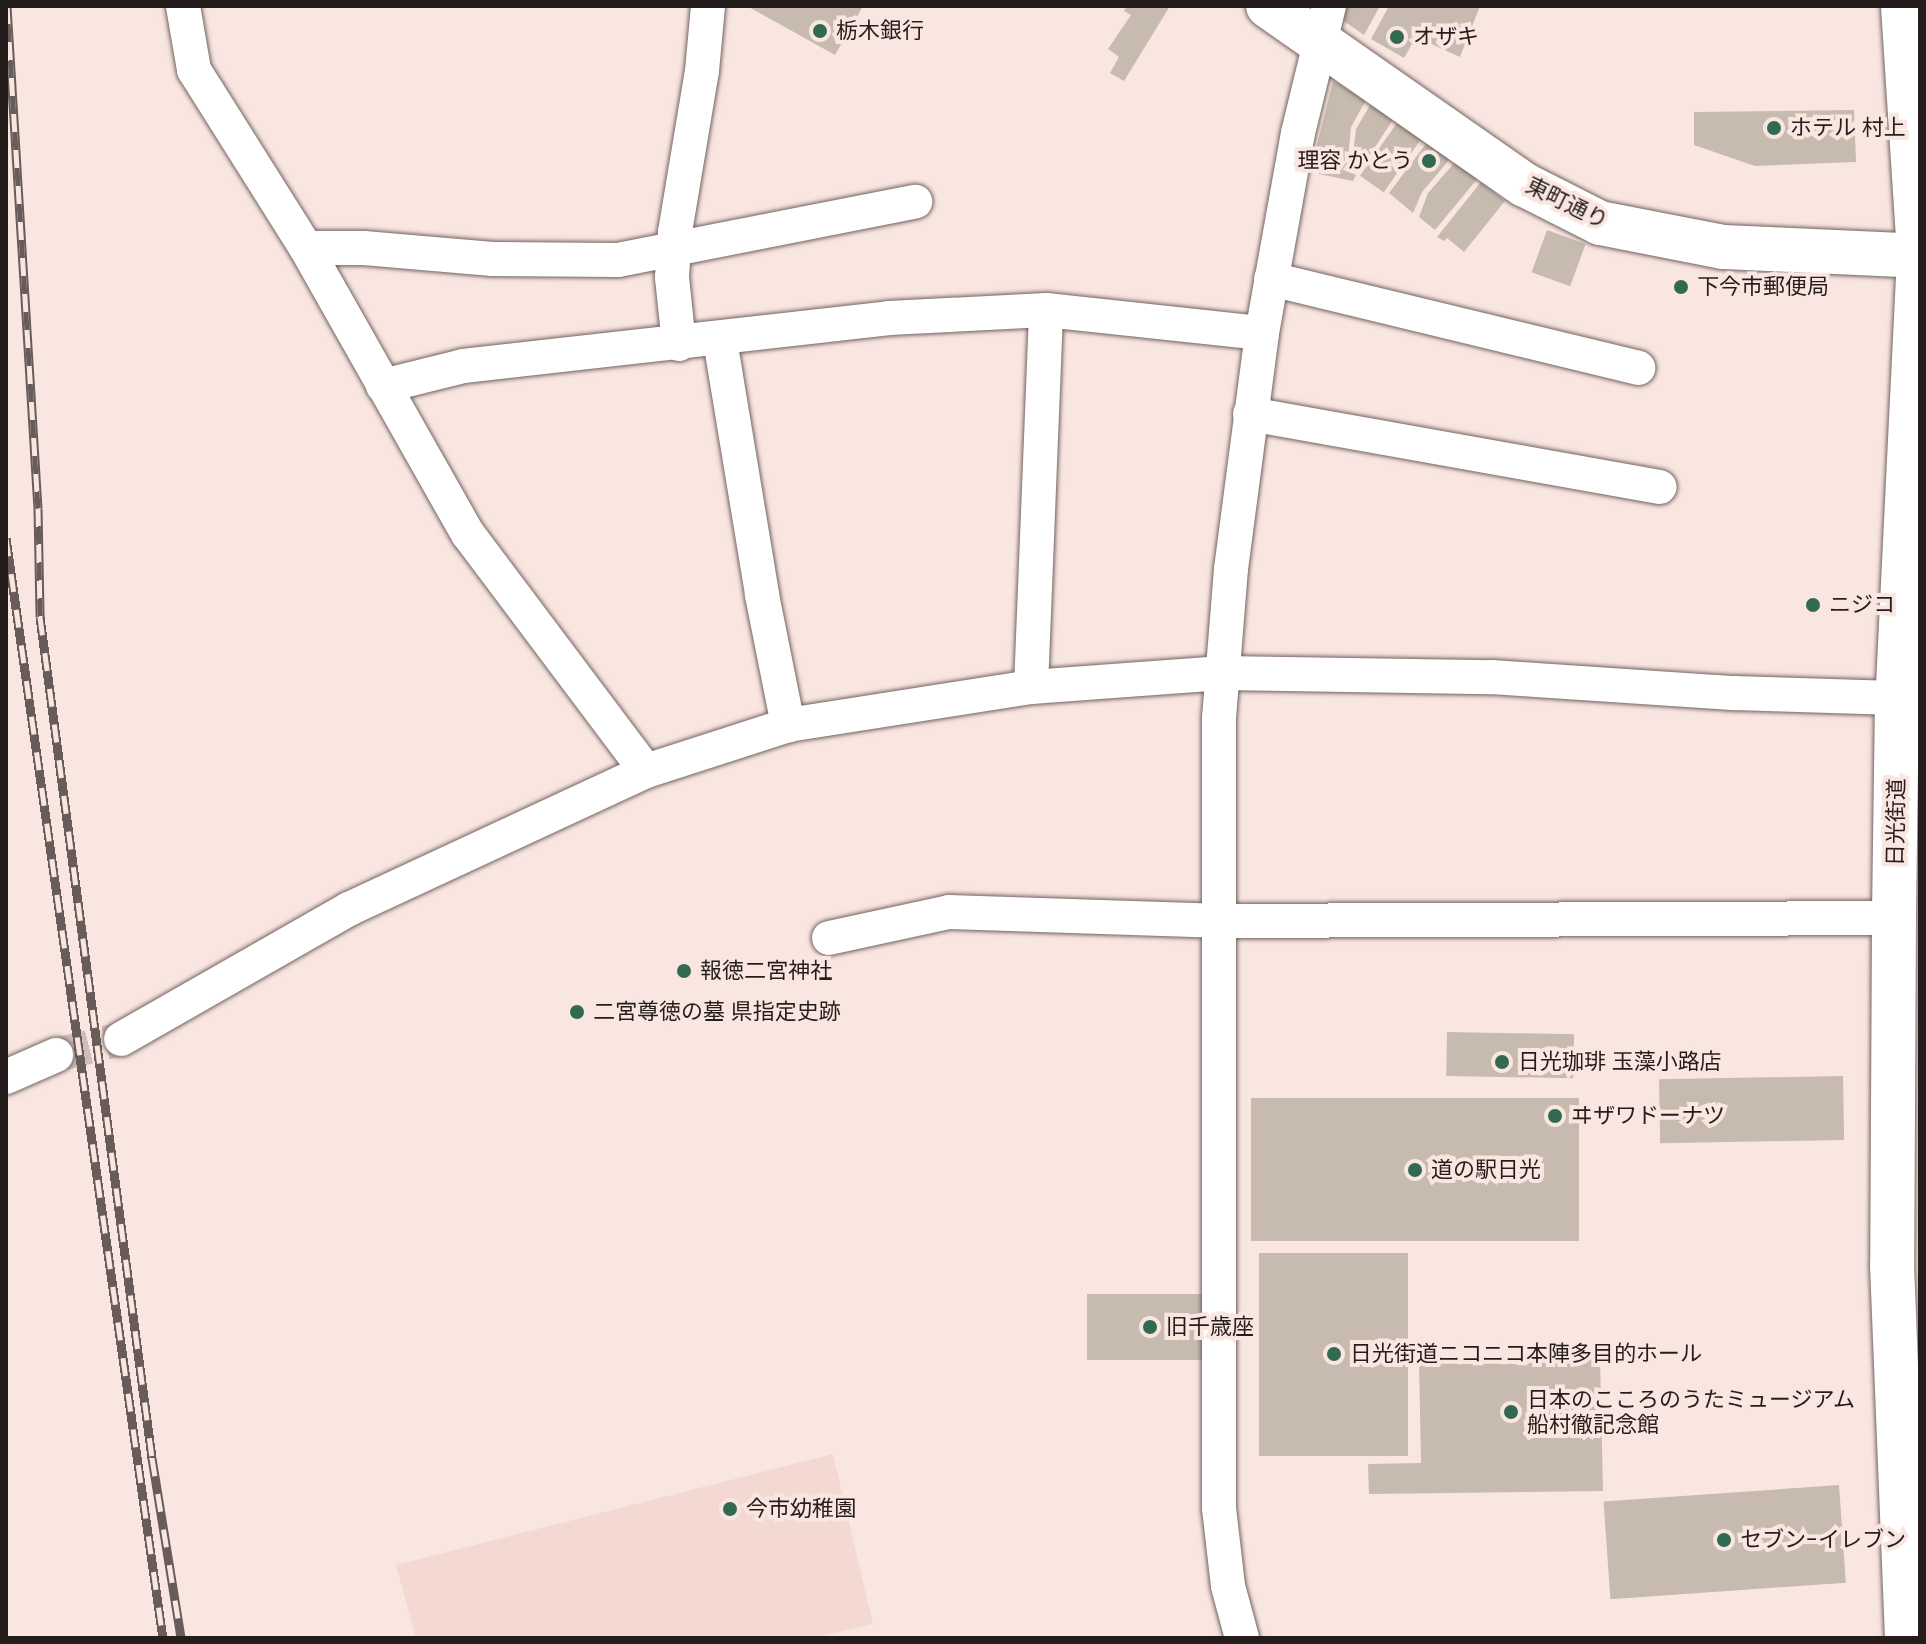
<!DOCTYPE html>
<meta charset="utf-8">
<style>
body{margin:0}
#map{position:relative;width:1926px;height:1644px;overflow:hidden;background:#f9e6e1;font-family:Poppins,"Noto Sans JP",sans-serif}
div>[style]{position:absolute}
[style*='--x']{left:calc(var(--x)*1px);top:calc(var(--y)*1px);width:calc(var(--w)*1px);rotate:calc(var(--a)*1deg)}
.built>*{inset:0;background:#f3d9d1}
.building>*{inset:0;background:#c7baaf;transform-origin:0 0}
.street-tunnel>*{height:34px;margin-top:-17px;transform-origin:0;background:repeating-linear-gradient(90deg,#cebeb9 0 34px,transparent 0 51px)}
.roads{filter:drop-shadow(0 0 2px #73635f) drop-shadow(0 0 2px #73635f)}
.street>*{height:34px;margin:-17px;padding:0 17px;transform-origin:17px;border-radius:17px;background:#fff}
.primary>*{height:44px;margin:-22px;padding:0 22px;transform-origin:22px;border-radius:22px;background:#fff}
.highway>*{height:44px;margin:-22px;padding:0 22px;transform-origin:22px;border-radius:22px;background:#fff}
.rail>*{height:9px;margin-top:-4.5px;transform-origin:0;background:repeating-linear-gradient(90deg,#f9e6e1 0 18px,#675c5a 0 36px);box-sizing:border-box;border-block:2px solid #675c5a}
.dots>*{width:22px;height:22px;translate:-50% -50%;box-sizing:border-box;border:4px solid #f9e6e1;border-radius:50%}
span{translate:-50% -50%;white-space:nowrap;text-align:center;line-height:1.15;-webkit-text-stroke:8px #f9e6e1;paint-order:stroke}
.poi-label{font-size:22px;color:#241d1b}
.left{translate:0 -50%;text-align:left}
.right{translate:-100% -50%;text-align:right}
.street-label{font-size:22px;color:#241d1b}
.frame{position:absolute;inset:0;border:8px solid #241d1b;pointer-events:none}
</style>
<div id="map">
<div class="built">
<div style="clip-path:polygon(833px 1454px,873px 1624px,812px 1638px,416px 1638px,396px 1565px)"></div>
</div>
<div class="building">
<div style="clip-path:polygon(747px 6px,863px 6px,835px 55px)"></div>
<div style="clip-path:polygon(1127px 6px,1170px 6px,1124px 81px,1110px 73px,1119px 57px,1108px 49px,1131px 15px,1124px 11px)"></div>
<div style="clip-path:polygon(1342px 6px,1380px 6px,1364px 35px,1338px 17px)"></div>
<div style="clip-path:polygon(1389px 6px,1480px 6px,1460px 57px,1416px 37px,1404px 58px,1371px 39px)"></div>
<div style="clip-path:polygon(1333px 81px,1366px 100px,1351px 127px,1347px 171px,1356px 175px,1353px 181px,1319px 174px,1320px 149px,1316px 149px)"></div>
<div style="clip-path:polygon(1372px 102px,1394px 118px,1368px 158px,1353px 154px,1356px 129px)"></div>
<div style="clip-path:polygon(1854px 110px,1856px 162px,1755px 166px,1694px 145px,1694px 112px)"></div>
<div style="left:1399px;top:120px;width:29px;height:68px;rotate:35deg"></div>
<div style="clip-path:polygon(1428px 141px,1450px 159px,1422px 192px,1413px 213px,1389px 193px)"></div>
<div style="clip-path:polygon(1456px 161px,1478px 178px,1435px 230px,1419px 217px,1428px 193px)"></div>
<div style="clip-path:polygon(1481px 182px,1505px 201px,1464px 252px,1447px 238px,1444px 241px,1437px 237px)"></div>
<div style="left:1547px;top:230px;width:41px;height:45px;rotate:20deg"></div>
<div style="left:1447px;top:1032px;width:127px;height:44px;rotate:1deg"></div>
<div style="left:1843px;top:1076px;width:64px;height:184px;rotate:89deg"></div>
<div style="left:1251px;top:1098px;width:328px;height:143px"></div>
<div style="left:1259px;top:1253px;width:149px;height:203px"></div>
<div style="left:1087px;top:1294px;width:124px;height:66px"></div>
<div style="clip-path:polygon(1600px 1358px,1603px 1491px,1369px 1494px,1368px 1464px,1421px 1463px,1419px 1361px)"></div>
<div style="left:1839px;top:1485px;width:98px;height:236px;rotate:86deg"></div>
</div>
<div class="street-tunnel">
<div style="--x:56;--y:1055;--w:67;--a:-13.8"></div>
</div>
<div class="roads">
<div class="street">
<div style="--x:183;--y:6;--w:65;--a:80.2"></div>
<div style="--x:194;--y:70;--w:210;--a:57.8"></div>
<div style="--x:306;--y:248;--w:329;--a:60.5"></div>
<div style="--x:468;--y:534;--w:296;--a:53.1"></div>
<div style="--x:306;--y:248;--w:58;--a:0"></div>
<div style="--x:364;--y:248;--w:129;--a:4.9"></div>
<div style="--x:493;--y:259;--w:125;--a:0.5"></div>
<div style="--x:618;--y:260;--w:303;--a:-11.1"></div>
<div style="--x:1271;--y:279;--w:378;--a:13.6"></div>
<div style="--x:720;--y:340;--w:258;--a:80.6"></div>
<div style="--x:762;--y:595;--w:133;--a:78.7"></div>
<div style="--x:679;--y:344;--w:67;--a:-96"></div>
<div style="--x:672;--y:277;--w:45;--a:-86.2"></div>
<div style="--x:675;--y:232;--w:163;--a:-80.5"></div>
<div style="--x:702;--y:71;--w:65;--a:-84.7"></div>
<div style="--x:383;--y:386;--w:82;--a:-14"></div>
<div style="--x:463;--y:366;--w:429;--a:-6.4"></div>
<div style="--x:889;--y:318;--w:157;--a:-2.9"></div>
<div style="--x:1046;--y:310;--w:217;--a:6.1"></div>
<div style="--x:1250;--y:414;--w:416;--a:10.1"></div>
<div style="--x:1031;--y:687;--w:377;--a:-87.7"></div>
<div style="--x:829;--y:938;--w:123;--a:-12.2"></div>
<div style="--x:949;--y:912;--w:267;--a:1.9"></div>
<div style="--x:1216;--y:921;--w:678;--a:-0.25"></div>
<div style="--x:121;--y:1039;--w:262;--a:-29.7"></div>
<div style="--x:349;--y:909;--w:327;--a:-24.9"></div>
<div style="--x:646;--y:771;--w:149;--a:-17.9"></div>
<div style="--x:788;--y:725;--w:246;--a:-8.9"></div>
<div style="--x:1031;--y:687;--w:192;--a:-4.2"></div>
<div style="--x:1222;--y:673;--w:269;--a:0.9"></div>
<div style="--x:1491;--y:677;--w:244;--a:3.8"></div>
<div style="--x:1734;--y:693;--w:186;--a:1.8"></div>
<div style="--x:6;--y:1077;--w:55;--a:-23.7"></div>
<div style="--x:1242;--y:1638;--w:54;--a:-105.1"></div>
<div style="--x:1228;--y:1586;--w:79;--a:-96.6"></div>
<div style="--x:1219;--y:1508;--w:790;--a:-90"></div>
<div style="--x:1219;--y:718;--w:149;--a:-85.4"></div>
<div style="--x:1231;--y:569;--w:238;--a:-82.5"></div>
<div style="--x:1262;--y:333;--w:203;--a:-79.8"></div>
<div style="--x:1298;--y:133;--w:131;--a:-76.3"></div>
</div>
<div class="primary">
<div style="--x:1268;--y:6;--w:313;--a:34.9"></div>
<div style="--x:1525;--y:185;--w:84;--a:26.9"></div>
<div style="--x:1600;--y:223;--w:126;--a:11"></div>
<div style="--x:1724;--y:247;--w:195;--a:2.6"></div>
</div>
<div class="highway">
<div style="--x:1903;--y:6;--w:251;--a:86.3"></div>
<div style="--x:1919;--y:256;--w:444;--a:92.8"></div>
<div style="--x:1897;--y:699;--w:219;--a:90.8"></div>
<div style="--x:1894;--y:918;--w:347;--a:90.3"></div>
<div style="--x:1892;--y:1265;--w:373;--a:87.7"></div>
</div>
</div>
<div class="rail">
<div style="--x:7;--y:6;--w:503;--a:86.47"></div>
<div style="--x:38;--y:508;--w:109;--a:88.9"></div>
<div style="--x:40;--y:617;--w:848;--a:82.41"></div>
<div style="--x:152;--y:1458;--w:182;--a:80.8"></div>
<div style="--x:6;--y:538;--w:1111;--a:81.88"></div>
</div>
<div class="dots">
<div style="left:820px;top:31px;background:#316951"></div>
<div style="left:1397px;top:37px;background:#316951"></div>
<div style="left:1774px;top:128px;background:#316951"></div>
<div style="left:1429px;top:161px;background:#316951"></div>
<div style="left:1681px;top:287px;background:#316951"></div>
<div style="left:1813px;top:605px;background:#316951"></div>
<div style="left:684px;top:971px;background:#316951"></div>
<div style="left:577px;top:1012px;background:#316951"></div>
<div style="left:1502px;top:1062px;background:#316951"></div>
<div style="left:1555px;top:1116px;background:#316951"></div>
<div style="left:1415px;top:1170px;background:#316951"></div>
<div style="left:1150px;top:1327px;background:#316951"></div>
<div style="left:1334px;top:1354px;background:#316951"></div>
<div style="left:1511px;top:1412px;background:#316951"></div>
<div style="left:730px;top:1509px;background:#316951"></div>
<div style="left:1724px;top:1540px;background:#316951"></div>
</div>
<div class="poi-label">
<span class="left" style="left:836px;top:31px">栃木銀行</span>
<span class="left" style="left:1413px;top:37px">オザキ</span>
<span class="left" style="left:1790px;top:128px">ホテル 村上</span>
<span class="right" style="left:1413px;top:161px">理容 かとう</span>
<span class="left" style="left:1697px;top:287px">下今市郵便局</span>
<span class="left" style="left:1829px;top:605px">ニジコ</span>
<span class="left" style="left:700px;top:971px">報徳二宮神社</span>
<span class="left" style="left:593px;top:1012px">二宮尊徳の墓 県指定史跡</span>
<span class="left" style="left:1518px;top:1062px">日光珈琲 玉藻小路店</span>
<span class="left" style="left:1571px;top:1116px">ヰザワドーナツ</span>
<span class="left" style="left:1431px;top:1170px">道の駅日光</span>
<span class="left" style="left:1166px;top:1327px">旧千歳座</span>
<span class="left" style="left:1350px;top:1354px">日光街道ニコニコ本陣多目的ホール</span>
<span class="left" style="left:1527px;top:1412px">日本のこころのうたミュージアム<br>船村徹記念館</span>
<span class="left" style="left:746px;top:1509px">今市幼稚園</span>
<span class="left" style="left:1740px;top:1540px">セブン-イレブン</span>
</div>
<div class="street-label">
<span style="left:1567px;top:203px;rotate:26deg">東町通り</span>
<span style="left:1896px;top:822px;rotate:-89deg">日光街道</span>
</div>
<div class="frame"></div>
</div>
